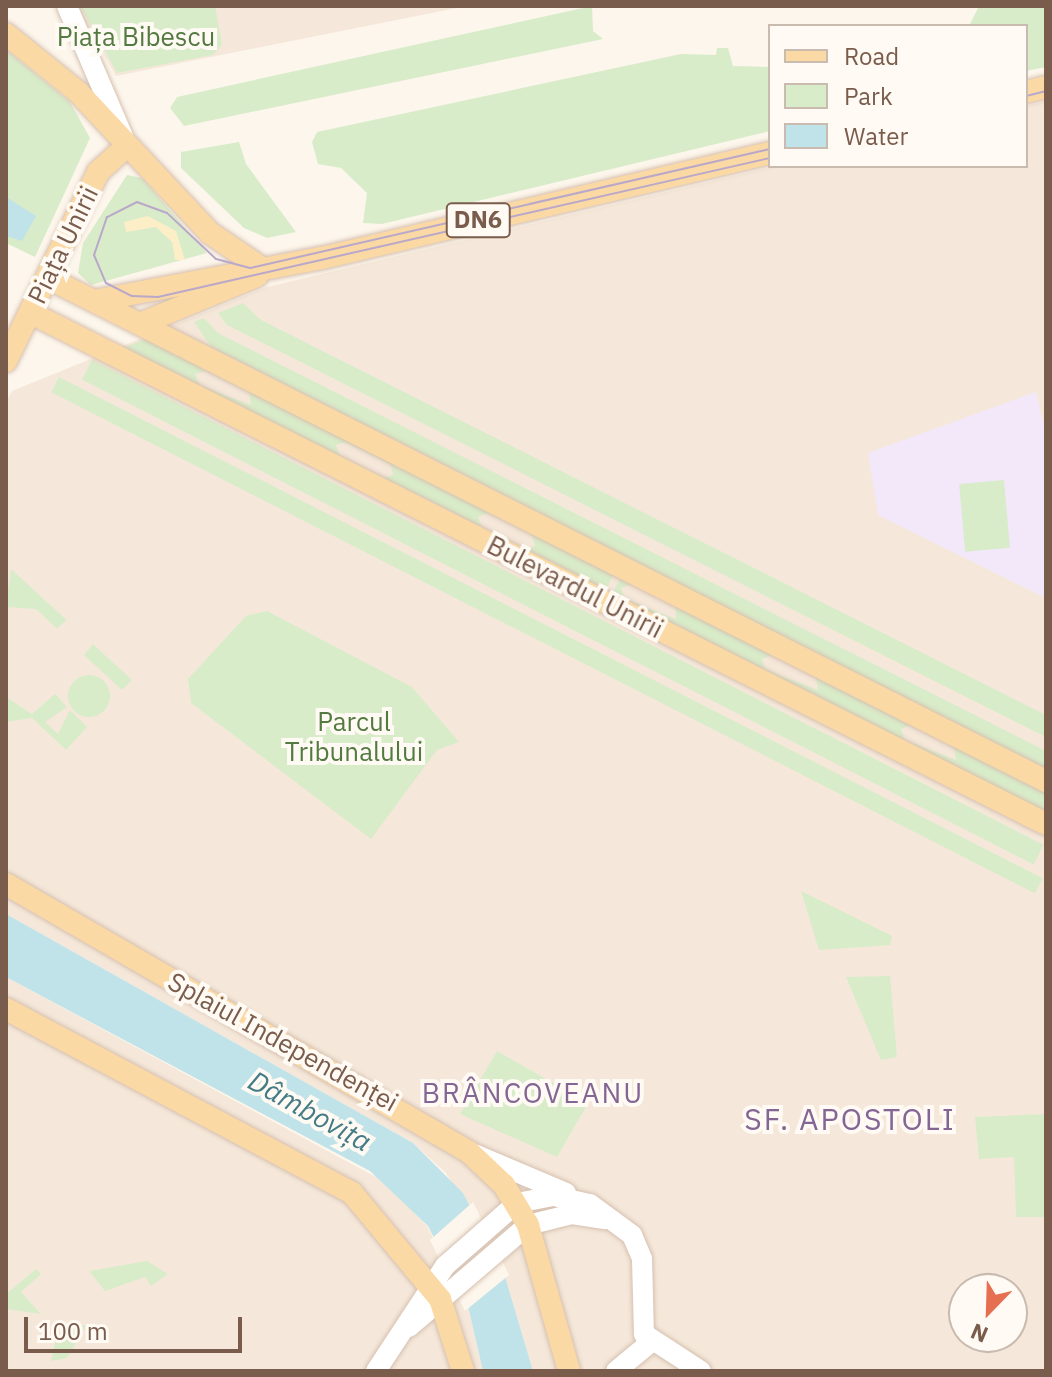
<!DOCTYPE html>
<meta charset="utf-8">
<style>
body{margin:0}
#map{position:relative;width:1052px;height:1377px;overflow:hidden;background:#fdf6ec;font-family:"IBM Plex Sans",sans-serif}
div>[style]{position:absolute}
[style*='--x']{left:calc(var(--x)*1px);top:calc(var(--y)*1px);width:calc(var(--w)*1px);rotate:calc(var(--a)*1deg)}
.residential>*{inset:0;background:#f5e8da}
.education>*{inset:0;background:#f3e8fa}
.green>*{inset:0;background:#d8ecc9;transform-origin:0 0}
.round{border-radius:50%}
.sand>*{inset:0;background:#fcefc7}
.water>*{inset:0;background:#bfe3e8}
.pier>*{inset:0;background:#fdf6ec}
.roads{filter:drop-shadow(0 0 2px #d6c0b0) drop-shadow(0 0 2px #d6c0b0)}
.secondary>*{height:20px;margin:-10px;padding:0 10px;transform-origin:10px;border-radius:10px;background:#fff}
.primary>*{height:22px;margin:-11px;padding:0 11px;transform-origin:11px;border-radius:11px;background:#fbd9a5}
.tram>*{height:2px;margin:-1px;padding:0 1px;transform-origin:1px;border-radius:1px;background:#b9a8c9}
span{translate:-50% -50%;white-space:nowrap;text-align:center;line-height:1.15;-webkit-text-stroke:8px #fffaf3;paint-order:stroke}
.shield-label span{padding:2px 6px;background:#fffaf3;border:2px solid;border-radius:6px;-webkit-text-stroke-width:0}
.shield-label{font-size:24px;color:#7a5c4d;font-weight:700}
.park-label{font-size:26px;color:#537a41}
.street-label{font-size:26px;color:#7a5c4d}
.neighbourhood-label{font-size:28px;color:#846695;letter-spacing:2px}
.water-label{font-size:28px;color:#437c86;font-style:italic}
.quarter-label{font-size:30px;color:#846695;letter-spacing:2px}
.frame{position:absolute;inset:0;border:8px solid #7a5c4d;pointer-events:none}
.legend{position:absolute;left:768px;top:24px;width:260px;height:144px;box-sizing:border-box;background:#fffaf3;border:2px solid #cabbb1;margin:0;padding:10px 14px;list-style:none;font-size:24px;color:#7a5c4d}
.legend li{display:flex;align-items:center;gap:16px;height:40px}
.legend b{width:40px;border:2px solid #cabbb1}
.north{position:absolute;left:948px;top:1273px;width:80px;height:80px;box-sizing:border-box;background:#fffaf3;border:2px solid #cabbb1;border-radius:50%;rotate:203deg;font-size:22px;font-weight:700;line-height:32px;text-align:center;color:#7a5c4d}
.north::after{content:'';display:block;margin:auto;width:28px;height:36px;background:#e76f51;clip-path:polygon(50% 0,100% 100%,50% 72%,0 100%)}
.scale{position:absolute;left:24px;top:1317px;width:218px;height:36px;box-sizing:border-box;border:4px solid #7a5c4d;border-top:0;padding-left:10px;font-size:24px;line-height:28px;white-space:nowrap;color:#7a5c4d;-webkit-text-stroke:6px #fffaf3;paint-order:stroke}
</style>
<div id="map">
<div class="residential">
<div style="clip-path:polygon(76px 6px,467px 6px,116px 76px)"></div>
<div style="clip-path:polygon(evenodd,1046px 101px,1046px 1371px,533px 1371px,504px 1273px,446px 1173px,413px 1143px,6px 914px,6px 402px,12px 391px,267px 287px,777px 166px,1026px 166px,1026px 106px,1046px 101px,964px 1289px,1012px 1289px,1012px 1337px,964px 1337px,964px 1289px)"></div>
<div style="clip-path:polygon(6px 977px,385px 1182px,427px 1226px,468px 1306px,483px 1371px,6px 1371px)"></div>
</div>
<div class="education">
<div style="clip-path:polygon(1036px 392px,1046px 436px,1046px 598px,878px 515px,868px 453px)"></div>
</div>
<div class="green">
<div style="clip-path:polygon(80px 6px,215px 6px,222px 44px,213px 55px,117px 73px)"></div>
<div style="clip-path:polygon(592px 6px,593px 31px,603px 39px,184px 126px,170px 108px,177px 97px)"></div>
<div style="clip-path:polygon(979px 6px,1046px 6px,1046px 67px,1026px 71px,1026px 26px,969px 26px)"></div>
<div style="clip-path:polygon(717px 48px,728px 48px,733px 66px,770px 67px,770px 131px,382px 224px,363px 223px,367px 193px,341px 168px,318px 164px,312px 142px,317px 132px,681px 54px,716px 55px)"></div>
<div style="clip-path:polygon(6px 50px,70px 102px,90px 138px,35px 257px,6px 243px)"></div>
<div style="clip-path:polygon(239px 142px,246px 164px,296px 232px,267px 238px,244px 228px,181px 168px,181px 152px)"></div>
<div style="clip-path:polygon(127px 175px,142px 178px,207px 253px,91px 285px,78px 273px,83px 243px)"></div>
<div style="clip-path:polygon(243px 303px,261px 320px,1046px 715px,1046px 737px,227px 325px,218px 313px)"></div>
<div style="clip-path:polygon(204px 318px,218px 333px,1046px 751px,1046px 769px,211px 347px,194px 322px)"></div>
<div style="clip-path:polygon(evenodd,147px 338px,614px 574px,605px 592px,123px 348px,147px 338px,206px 371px,249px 392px,251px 405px,200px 385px,195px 374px,206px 371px,147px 338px,346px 442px,390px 464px,393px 475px,383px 478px,340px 456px,336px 445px,346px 442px,147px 338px,488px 513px,532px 535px,535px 546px,525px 549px,482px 527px,478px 517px,488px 513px)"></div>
<div style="left:92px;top:360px;width:1068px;height:22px;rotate:27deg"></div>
<div style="left:59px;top:377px;width:1104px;height:17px;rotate:27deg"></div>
<div style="left:1004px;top:480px;width:68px;height:45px;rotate:85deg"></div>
<div style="clip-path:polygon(11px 569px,132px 680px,122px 690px,84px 655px,93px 644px,66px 620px,57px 629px,36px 609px,6px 607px)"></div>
<div style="clip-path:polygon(evenodd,621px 577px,1046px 791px,1046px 814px,612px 595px,621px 577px,631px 584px,675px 606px,676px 619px,625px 599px,621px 588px,631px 584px,621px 577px,772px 655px,816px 677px,818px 690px,766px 670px,762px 659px,772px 655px,621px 577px,911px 725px,954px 747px,956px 760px,905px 740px,901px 729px,911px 725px)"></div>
<div style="clip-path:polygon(267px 611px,412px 687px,459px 742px,437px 750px,371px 839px,191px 703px,188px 679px,246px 616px)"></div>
<div class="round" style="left:68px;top:675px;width:42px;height:42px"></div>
<div style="clip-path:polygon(55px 694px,67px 707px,45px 722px,58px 734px,70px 710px,87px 727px,66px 750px,32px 718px,6px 722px,6px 697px,32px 714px)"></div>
<div style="clip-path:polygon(801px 891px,892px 936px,890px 945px,819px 950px)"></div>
<div style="clip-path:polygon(890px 976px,897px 1057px,881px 1060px,846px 977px)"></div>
<div style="clip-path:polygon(497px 1051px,588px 1103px,557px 1157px,460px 1114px)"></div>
<div style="clip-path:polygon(1046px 1114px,1046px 1217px,1016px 1217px,1014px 1157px,979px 1159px,975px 1117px)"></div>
<div style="clip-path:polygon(147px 1261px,168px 1274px,151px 1286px,145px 1277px,105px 1291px,89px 1271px)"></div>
<div style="clip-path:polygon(36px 1269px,41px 1274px,21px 1292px,41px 1314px,6px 1309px,6px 1294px)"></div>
<div style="clip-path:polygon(87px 1324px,67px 1358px,51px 1361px,57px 1334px)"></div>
</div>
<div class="sand">
<div style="clip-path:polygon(148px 216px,176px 231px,185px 260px,175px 260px,172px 242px,156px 227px,126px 232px,124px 222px)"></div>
</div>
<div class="water">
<div style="clip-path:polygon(6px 197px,36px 216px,22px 241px,6px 236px)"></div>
<div style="clip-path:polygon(6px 914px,413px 1143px,463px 1193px,504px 1273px,533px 1371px,483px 1371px,468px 1306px,428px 1226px,370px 1171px,6px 977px)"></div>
</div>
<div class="pier">
<div style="clip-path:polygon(473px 1202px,509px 1275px,465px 1311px,430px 1240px)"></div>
</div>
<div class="roads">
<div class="secondary">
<div style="--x:67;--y:6;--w:145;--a:66.8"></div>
<div style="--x:474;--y:1154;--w:100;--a:23"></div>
<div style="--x:409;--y:1327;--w:157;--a:-40.6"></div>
<div style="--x:528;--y:1225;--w:45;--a:-14"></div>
<div style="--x:572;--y:1214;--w:33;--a:9"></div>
<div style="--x:376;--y:1371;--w:126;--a:-56.7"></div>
<div style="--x:445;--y:1266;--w:96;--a:-41.2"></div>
<div style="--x:517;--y:1203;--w:38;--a:-11"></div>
<div style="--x:554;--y:1196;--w:37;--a:13"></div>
<div style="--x:590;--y:1204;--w:52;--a:36.4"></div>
<div style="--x:632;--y:1235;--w:26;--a:67"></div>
<div style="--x:642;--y:1259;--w:75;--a:88.5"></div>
<div style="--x:644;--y:1334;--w:68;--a:33"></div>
<div style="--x:616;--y:1371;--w:45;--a:-39.6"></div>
</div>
<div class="primary">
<div style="--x:6;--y:34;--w:94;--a:38.9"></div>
<div style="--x:79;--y:93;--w:192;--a:46.9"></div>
<div style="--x:210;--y:233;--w:64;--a:34.2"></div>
<div style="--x:1026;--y:92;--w:21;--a:-14"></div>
<div style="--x:48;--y:278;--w:1118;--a:26.75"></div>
<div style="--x:94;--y:301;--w:232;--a:-10.7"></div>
<div style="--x:322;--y:258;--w:460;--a:-13.2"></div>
<div style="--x:31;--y:313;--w:1136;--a:26.72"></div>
<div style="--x:140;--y:324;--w:126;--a:-22.3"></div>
<div style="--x:6;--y:361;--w:210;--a:-64"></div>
<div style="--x:98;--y:172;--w:39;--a:-42"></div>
<div style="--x:6;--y:884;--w:535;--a:30.06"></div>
<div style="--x:469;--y:1152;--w:48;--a:43.3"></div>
<div style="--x:504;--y:1185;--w:47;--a:59"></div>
<div style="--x:528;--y:1225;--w:152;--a:74.3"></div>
<div style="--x:6;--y:1009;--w:392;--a:28"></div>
<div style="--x:352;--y:1193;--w:138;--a:50.3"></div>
<div style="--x:440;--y:1299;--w:76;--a:72.3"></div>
</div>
</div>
<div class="tram">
<div style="--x:1026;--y:96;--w:21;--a:-14"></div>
<div style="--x:770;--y:149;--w:533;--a:167.11"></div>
<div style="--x:250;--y:268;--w:35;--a:-165"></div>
<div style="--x:216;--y:259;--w:67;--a:-136.8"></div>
<div style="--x:167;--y:213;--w:32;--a:-160"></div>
<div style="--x:137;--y:202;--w:34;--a:153"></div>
<div style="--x:107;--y:217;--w:40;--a:108.9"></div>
<div style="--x:94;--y:255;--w:30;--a:67"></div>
<div style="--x:106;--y:283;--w:29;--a:27"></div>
<div style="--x:132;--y:296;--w:26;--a:2"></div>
<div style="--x:158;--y:297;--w:628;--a:-12.8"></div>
</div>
<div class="shield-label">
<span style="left:478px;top:220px">DN6</span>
</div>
<div class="park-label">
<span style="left:136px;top:37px">Piața Bibescu</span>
<span style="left:354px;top:737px">Parcul<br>Tribunalului</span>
</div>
<div class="street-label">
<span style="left:63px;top:245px;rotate:-64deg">Piața Unirii</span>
<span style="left:575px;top:587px;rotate:27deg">Bulevardul Unirii</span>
<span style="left:283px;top:1042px;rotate:29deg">Splaiul Independenței</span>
</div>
<div class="neighbourhood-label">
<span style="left:533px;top:1093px">BRÂNCOVEANU</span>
</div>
<div class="water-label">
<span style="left:310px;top:1111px;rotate:29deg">Dâmbovița</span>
</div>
<div class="quarter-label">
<span style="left:850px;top:1119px">SF. APOSTOLI</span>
</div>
<div class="frame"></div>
<ul class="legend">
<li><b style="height:10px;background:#fbd9a5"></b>Road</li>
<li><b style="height:22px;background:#d8ecc9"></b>Park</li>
<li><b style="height:22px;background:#bfe3e8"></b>Water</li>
</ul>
<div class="north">N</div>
<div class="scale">100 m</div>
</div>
